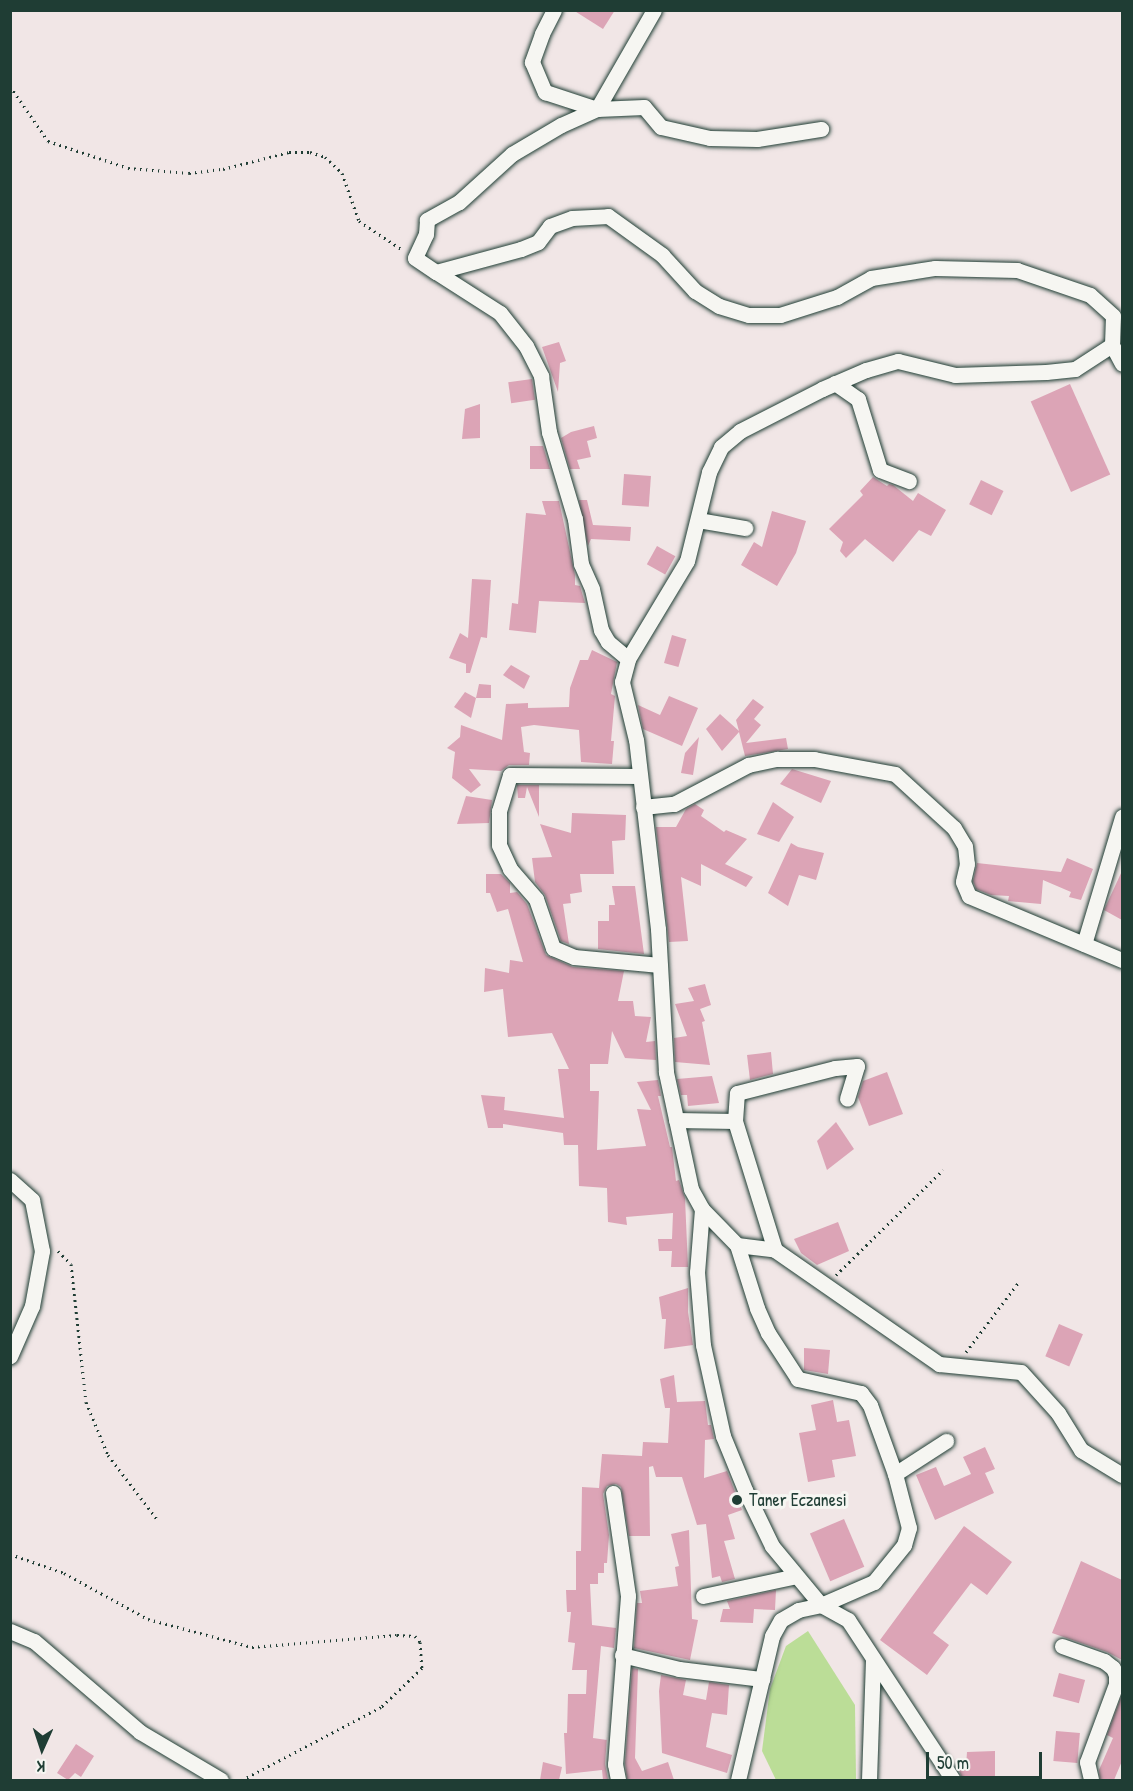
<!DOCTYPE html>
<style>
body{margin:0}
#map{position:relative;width:1133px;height:1791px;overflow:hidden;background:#f1e6e6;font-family:"Patrick Hand",sans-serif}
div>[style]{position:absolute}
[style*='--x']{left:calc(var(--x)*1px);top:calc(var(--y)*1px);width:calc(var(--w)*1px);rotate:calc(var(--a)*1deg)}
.green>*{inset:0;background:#bbdd97}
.building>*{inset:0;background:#dca4b6;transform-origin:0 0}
.path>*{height:3px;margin-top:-1.5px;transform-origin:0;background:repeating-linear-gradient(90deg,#1f3d34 0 1.5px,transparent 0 6px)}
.roads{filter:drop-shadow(0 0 2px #1f3d34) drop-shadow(0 0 2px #1f3d34)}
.minor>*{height:15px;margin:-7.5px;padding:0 7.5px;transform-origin:7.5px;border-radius:7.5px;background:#f6f6f2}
.dots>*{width:16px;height:16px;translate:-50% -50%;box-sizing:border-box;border:3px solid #f6f6f2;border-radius:50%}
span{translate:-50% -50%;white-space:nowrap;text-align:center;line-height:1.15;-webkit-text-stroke:6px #f6f6f2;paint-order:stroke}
.poi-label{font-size:18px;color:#1f3d34}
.left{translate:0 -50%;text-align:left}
.frame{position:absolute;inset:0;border:12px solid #1f3d34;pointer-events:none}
.north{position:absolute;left:12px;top:1719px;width:60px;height:60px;-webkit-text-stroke:4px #f6f6f2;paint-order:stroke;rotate:183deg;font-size:16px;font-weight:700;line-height:24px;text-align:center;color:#1f3d34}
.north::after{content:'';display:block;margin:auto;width:21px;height:27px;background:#1f3d34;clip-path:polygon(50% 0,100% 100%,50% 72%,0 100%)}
.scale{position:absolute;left:926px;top:1752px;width:116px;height:27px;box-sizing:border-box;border:3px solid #1f3d34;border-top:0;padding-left:8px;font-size:18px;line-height:21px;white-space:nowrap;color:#1f3d34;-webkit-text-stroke:4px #f6f6f2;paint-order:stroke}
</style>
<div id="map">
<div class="green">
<div style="clip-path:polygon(808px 1631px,855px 1705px,856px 1780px,776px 1780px,762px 1751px,770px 1689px,786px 1646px)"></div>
</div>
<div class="building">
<div style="clip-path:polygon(573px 10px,615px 10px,603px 29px)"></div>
<div style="clip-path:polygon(559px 342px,566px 361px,560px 363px,558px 392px,542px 347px)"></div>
<div style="left:532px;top:379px;width:21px;height:24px;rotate:82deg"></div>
<div style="left:1070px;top:384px;width:99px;height:43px;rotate:66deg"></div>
<div style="clip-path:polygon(480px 404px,480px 438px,462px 439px,465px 409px)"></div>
<div style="clip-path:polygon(594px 426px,597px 438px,587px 441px,591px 457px,577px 460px,580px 469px,570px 469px,561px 438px,571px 432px)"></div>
<div style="clip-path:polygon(530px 446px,543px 446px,550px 469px,530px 469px)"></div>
<div style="left:624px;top:474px;width:27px;height:31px;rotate:4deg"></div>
<div style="clip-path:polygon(873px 477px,887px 486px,889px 484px,893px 485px,913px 501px,918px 493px,946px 510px,931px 536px,919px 530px,893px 562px,865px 539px,846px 558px,840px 551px,843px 542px,829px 529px,863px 495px,860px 491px)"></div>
<div style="left:981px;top:480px;width:25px;height:27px;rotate:26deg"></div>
<div style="clip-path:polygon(579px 500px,587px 500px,593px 525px,631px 527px,630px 541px,591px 539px,588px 546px)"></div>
<div style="clip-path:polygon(542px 501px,559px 501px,575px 575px,575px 585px,580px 586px,585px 603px,539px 601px,536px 633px,509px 630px,512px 603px,518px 604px,526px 513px,546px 515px)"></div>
<div style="clip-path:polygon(772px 511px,806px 521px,796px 553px,777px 586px,741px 565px,754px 542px,762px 547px)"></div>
<div style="left:657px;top:546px;width:21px;height:21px;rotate:29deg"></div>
<div style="clip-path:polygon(472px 579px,491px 580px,487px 638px,481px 637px,470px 673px,466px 673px,466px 664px,449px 658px,460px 633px,468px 638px)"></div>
<div style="left:672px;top:635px;width:15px;height:29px;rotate:16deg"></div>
<div style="clip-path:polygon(592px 650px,617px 662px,611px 694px,615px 696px,611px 741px,614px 741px,612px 764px,581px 762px,579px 730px,534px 725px,521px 727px,524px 752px,530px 753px,529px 765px,509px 765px,501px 771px,469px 769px,481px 785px,471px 793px,452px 778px,455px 752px,447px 748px,460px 737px,461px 725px,502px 740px,506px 704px,528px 703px,528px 708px,569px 707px,570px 688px,580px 660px,588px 660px)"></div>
<div style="clip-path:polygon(511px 665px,530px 676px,524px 689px,503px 675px)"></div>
<div style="clip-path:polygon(479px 684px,491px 685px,491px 698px,476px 698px)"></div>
<div style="clip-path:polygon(465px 692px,476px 698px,471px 718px,454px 707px)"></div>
<div style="clip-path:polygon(669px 696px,698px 708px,682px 746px,643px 729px,638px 705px,660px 715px)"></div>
<div style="clip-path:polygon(753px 699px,764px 707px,754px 719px,761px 725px,746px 743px,786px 738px,788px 749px,745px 756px,739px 732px,722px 751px,706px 729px,720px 714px,739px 731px,736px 720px)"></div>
<div style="clip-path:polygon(699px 737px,693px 775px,681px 773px,685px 753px)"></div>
<div style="clip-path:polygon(792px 769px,831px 781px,821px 803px,780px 784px)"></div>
<div style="clip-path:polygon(517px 785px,539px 785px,539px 817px,527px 787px,525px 798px,518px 798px)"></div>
<div style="clip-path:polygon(466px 796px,492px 800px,489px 823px,457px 824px)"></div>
<div style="clip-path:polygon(773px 802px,794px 817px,779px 842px,757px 834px)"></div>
<div style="clip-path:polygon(695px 804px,704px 810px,701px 816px,724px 832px,726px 830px,747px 839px,725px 864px,753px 877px,746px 887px,701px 864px,701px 886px,681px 877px,688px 941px,669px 942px,656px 827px,676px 827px,686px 809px)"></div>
<div style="clip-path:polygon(572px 813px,626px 815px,625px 840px,612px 841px,614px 874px,580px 874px,582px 892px,570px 894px,571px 903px,563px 904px,569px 944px,561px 941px,545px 895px,535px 882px,532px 858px,552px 857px,540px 824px,571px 833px)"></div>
<div style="clip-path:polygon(791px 843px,798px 847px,824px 853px,816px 880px,799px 875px,788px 906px,768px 893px)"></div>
<div style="clip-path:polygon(1067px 858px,1093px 869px,1081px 900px,1069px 897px,1071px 892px,1043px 880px,1041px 904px,1008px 901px,1009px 896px,991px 895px,976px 889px,973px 881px,977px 863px,1061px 872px)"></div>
<div style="clip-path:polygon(1122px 871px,1122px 920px,1104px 910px)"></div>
<div style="clip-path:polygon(486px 874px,501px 874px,510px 883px,510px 893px,517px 892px,527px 904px,546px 955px,573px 967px,624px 971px,618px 1001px,633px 1001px,635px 1016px,651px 1017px,646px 1042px,655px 1041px,656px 1060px,625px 1058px,612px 1031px,608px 1064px,590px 1064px,590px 1091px,599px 1091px,597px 1150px,646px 1146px,637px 1109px,651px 1110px,637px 1082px,658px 1080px,661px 1096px,658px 1096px,670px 1147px,672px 1147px,676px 1181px,679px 1180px,685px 1198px,688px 1267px,671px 1267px,672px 1251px,659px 1251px,658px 1239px,672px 1239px,673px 1213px,626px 1217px,627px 1225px,608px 1222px,607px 1188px,579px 1186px,578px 1145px,564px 1145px,563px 1133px,503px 1124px,503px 1128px,488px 1128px,481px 1095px,505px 1097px,504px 1110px,564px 1118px,558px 1069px,569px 1069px,552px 1033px,508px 1037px,503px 989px,484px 992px,485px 968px,509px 973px,510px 960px,523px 962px,508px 909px,497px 912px,490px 893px,486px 893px)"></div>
<div style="clip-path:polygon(612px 886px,635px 886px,644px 954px,598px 949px,598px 921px,609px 921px,609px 905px,615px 905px)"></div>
<div style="clip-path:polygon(705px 984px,711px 1005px,700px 1009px,705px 1021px,702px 1022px,710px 1065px,675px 1062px,674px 1038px,687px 1036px,675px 1004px,694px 1001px,688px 988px)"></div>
<div style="clip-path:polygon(771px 1052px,773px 1074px,750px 1080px,747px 1055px)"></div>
<div style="clip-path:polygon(887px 1072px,903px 1114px,869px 1126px,858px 1097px,863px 1081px)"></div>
<div style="clip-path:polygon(712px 1076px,719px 1103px,688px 1106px,687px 1095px,681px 1095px,677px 1079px)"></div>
<div style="clip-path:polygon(836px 1122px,854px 1149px,827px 1170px,817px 1141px)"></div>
<div style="clip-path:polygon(838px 1222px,849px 1251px,817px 1265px,801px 1253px,794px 1239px)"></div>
<div style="clip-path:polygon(688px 1288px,688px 1312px,693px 1345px,664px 1349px,666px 1319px,662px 1319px,659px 1297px)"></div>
<div style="left:1059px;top:1324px;width:26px;height:35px;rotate:23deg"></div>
<div style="clip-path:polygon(804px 1348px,830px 1350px,828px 1374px,804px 1370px)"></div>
<div style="clip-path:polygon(674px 1375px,677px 1402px,705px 1401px,708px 1425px,711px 1425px,714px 1439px,705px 1440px,704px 1478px,727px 1471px,742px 1510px,728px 1515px,735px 1539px,724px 1541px,735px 1579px,722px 1582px,720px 1576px,712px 1578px,706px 1524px,697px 1525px,682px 1477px,656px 1477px,653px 1466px,649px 1467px,650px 1536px,629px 1536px,621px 1487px,616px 1484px,607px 1486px,603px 1494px,609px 1535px,607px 1563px,604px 1563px,604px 1573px,598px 1573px,598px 1584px,590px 1584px,592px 1625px,616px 1628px,614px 1648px,601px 1646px,593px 1738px,607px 1740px,607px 1737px,605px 1764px,608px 1779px,603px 1780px,602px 1770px,566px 1774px,564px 1733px,567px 1733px,568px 1694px,586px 1694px,587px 1670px,572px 1670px,575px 1643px,568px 1642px,571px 1612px,567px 1612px,566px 1590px,576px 1590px,576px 1551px,581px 1551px,582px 1487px,599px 1488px,602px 1454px,642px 1456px,643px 1442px,668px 1443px,670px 1408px,665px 1408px,660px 1379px)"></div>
<div style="clip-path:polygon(833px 1400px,837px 1422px,849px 1420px,856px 1456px,832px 1460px,835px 1477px,808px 1482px,799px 1433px,816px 1430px,811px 1405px)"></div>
<div style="clip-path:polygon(985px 1447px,995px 1469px,985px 1473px,994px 1493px,935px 1520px,916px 1475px,936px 1467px,944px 1486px,971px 1474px,963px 1457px)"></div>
<div style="left:844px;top:1519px;width:52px;height:37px;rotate:67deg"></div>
<div style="clip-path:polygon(964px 1526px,1012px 1562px,987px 1595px,971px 1583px,933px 1633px,949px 1645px,927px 1675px,880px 1640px)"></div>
<div style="clip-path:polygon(689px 1530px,692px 1619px,698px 1620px,690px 1660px,634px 1648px,637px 1603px,642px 1603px,640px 1591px,678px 1586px,675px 1567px,679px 1566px,671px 1534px)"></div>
<div style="clip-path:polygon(1081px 1561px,1122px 1580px,1122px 1660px,1107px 1652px,1052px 1633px)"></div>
<div style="clip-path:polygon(776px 1590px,775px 1610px,754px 1609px,753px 1623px,720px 1622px,723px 1609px,730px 1609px,727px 1601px)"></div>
<div style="clip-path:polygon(632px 1668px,638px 1669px,635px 1758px,642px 1771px,668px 1762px,674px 1780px,627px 1780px,625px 1763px)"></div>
<div style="left:1059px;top:1673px;width:27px;height:24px;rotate:15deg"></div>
<div style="clip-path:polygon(661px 1675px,686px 1680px,683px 1695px,706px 1700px,709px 1682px,729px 1685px,727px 1715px,712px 1713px,706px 1747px,732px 1755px,727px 1773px,662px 1753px,659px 1691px)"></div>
<div style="clip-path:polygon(1122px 1694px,1122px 1761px,1114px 1780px,1100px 1780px,1099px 1770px,1113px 1738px,1107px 1735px)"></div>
<div style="left:1056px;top:1731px;width:24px;height:30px;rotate:5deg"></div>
<div style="clip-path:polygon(76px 1744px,94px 1756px,81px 1777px,75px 1773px,68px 1780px,57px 1773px)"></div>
<div style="clip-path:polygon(995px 1751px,995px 1780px,963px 1780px,957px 1766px,966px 1766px,967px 1752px)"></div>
<div style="clip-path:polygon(543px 1762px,562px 1767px,559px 1780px,540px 1780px)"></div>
</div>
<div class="path">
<div style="--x:10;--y:86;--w:67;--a:55.4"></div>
<div style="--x:48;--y:141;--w:84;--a:18.6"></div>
<div style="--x:128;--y:168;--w:61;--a:4.7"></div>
<div style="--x:189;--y:173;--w:34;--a:-7"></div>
<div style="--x:223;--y:169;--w:68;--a:-14.4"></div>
<div style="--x:289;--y:152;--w:21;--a:0"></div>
<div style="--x:310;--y:152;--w:16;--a:18"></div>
<div style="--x:325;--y:157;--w:23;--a:43"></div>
<div style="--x:342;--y:173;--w:51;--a:70.5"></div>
<div style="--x:359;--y:221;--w:53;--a:33.4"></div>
<div style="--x:58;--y:1251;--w:18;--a:45"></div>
<div style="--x:71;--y:1264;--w:139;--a:83.8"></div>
<div style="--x:86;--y:1402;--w:57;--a:67.5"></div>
<div style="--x:108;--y:1455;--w:81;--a:52.6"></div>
<div style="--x:836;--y:1275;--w:150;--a:-44.5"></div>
<div style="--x:966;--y:1352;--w:86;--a:-53"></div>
<div style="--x:10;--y:1554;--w:57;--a:19.4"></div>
<div style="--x:64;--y:1573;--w:96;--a:28.7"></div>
<div style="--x:148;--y:1619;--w:108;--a:15.1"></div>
<div style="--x:252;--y:1647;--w:145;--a:-4.7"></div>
<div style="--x:397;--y:1635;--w:18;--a:3"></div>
<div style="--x:415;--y:1636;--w:8;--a:50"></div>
<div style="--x:420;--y:1642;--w:26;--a:86"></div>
<div style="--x:422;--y:1668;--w:57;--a:136.4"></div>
<div style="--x:381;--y:1707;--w:157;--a:152.3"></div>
</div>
<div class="roads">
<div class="minor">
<div style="--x:554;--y:10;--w:27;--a:117"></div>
<div style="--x:542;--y:34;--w:30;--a:110"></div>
<div style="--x:532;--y:62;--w:33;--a:67"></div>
<div style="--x:545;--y:92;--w:55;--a:18.1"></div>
<div style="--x:597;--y:109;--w:47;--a:-2.4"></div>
<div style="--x:644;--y:107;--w:26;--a:50"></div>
<div style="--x:661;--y:127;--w:50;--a:12.7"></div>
<div style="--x:710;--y:138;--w:47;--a:1.2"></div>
<div style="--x:757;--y:139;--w:65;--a:-8.9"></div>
<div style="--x:654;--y:10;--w:114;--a:119.9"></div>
<div style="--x:597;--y:109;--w:39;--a:156"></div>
<div style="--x:561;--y:125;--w:57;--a:149.4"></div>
<div style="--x:512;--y:154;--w:72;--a:137.8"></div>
<div style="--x:459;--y:202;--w:37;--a:151"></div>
<div style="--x:427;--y:220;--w:14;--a:94"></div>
<div style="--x:426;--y:234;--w:26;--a:115"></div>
<div style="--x:415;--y:258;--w:25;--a:34"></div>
<div style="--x:436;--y:272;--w:88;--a:-15.1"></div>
<div style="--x:521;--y:249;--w:18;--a:-22"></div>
<div style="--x:538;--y:242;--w:20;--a:-53"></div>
<div style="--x:550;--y:226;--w:23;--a:-20"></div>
<div style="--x:572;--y:218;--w:36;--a:-3"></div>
<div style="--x:608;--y:216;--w:67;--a:35.8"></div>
<div style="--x:662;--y:255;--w:49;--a:47.5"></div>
<div style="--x:695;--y:291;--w:28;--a:32"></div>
<div style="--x:719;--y:306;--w:31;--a:17"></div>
<div style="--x:749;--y:315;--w:31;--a:0"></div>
<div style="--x:780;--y:315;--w:60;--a:-17.5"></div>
<div style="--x:837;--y:297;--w:39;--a:-29"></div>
<div style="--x:871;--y:278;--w:65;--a:-8.9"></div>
<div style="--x:935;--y:268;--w:82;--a:1.4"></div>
<div style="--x:1017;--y:270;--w:77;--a:18.9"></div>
<div style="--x:1090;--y:295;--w:31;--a:42"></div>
<div style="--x:1113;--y:316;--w:29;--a:92"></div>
<div style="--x:1112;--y:345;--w:21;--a:62"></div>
<div style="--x:436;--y:272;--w:76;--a:32.6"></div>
<div style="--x:500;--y:313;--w:42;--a:51.8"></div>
<div style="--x:526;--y:346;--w:34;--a:63"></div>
<div style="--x:541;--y:376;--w:57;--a:81.9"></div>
<div style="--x:549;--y:432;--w:91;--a:73.4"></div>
<div style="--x:575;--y:519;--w:45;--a:82.4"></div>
<div style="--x:581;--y:564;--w:27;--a:66"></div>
<div style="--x:592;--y:589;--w:42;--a:77.6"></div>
<div style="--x:601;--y:630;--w:14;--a:60"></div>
<div style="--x:608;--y:642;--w:26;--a:40"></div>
<div style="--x:835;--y:383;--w:28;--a:35"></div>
<div style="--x:858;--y:399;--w:74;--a:72.8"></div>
<div style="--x:880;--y:470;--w:31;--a:21"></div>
<div style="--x:698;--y:520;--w:48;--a:9.7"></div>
<div style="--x:639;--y:776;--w:129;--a:-179.6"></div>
<div style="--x:510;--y:775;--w:38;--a:107"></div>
<div style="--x:499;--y:811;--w:34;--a:90"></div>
<div style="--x:499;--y:845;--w:26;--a:65"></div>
<div style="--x:510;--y:869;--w:40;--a:49"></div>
<div style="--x:536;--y:899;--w:52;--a:70.9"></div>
<div style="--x:553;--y:948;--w:23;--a:23"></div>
<div style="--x:574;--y:957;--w:86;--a:5.3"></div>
<div style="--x:643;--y:807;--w:31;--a:-6"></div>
<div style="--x:674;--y:804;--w:84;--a:-27.8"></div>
<div style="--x:748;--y:765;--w:30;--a:-12"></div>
<div style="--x:777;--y:759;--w:37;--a:0"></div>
<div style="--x:814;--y:759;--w:82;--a:10.5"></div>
<div style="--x:895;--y:774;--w:80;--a:42.5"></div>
<div style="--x:954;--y:828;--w:21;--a:59"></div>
<div style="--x:965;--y:846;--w:18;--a:84"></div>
<div style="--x:967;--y:864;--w:18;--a:103"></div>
<div style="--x:963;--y:882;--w:15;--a:67"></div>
<div style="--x:969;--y:896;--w:166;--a:22.7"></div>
<div style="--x:1084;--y:944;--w:133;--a:-73.3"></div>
<div style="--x:676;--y:1120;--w:59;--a:1"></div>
<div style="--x:735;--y:1121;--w:135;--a:72.8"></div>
<div style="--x:775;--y:1250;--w:200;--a:34.8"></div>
<div style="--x:939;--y:1364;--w:82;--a:5.6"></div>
<div style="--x:1021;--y:1372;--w:55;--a:47.9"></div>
<div style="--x:1058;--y:1413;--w:44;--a:58.1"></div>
<div style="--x:1081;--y:1450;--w:48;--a:31.4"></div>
<div style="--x:735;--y:1121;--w:28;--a:-86"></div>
<div style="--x:737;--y:1093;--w:101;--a:-14.3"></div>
<div style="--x:835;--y:1068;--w:22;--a:-5"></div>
<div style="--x:857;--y:1066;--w:34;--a:107"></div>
<div style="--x:10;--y:1180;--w:30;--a:42"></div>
<div style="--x:32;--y:1200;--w:52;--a:78.9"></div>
<div style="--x:42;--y:1251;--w:56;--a:100.3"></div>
<div style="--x:32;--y:1306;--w:55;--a:113.7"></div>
<div style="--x:702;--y:1209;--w:63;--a:94.5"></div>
<div style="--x:697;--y:1272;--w:73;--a:85.3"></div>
<div style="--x:703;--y:1345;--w:93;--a:77.6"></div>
<div style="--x:723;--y:1436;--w:58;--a:67.8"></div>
<div style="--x:745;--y:1490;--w:62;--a:64.3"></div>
<div style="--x:772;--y:1546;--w:77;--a:50.3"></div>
<div style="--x:821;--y:1605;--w:31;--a:29"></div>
<div style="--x:848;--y:1620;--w:191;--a:56.7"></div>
<div style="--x:737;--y:1245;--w:38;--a:7"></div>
<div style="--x:895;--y:1474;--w:61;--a:-32.9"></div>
<div style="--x:613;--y:1493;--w:104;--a:81.7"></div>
<div style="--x:628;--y:1596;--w:169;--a:94.4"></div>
<div style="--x:615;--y:1764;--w:16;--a:79"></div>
<div style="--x:703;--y:1596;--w:95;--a:-12.1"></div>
<div style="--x:10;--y:1631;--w:26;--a:23"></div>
<div style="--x:34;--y:1641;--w:140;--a:40.6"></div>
<div style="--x:140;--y:1732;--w:94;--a:30.7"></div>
<div style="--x:1062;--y:1646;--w:45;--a:19.7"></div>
<div style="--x:1104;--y:1661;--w:11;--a:38"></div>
<div style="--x:1113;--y:1668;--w:8;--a:67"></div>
<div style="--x:1116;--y:1675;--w:9;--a:90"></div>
<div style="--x:1116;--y:1684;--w:83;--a:110.4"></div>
<div style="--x:1087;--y:1762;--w:18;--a:77"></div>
<div style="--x:622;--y:1655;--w:59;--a:13.8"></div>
<div style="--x:679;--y:1669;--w:84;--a:6.9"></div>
<div style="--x:738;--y:1780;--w:148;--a:-76.7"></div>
<div style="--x:772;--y:1636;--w:18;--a:-61"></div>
<div style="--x:781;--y:1620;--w:20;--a:-30"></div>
<div style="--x:798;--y:1610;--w:24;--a:-12"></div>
<div style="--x:821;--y:1605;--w:58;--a:-23.5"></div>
<div style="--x:874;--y:1582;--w:48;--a:-51"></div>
<div style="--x:904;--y:1545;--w:18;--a:-74"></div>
<div style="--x:909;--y:1528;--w:56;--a:-104.5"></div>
<div style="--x:895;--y:1474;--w:73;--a:-109.9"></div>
<div style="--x:870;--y:1405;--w:15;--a:-127"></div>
<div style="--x:861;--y:1393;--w:65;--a:-167.5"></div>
<div style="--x:798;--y:1379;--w:55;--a:-123.1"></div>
<div style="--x:768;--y:1333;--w:27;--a:-114"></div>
<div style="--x:757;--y:1308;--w:66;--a:-107.6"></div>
<div style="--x:737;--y:1245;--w:50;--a:-134.2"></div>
<div style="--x:702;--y:1209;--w:23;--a:-119"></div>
<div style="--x:691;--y:1189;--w:120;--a:-102.1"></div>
<div style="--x:666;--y:1072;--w:143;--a:-93.2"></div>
<div style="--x:658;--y:929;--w:190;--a:-96.6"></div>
<div style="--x:636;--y:740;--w:60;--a:-103.6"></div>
<div style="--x:622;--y:682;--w:24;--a:-75"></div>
<div style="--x:628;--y:659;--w:114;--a:-59"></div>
<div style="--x:687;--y:561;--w:92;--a:-76.1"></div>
<div style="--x:709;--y:472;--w:28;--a:-64"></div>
<div style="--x:721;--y:447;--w:25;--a:-40"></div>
<div style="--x:740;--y:431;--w:92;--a:-27.1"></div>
<div style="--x:822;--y:389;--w:48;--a:-23.4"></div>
<div style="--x:866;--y:370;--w:33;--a:-16"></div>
<div style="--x:898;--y:361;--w:59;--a:13.8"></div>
<div style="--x:955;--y:375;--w:91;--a:-1.9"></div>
<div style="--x:1046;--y:372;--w:29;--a:-6"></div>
<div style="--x:1075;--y:369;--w:44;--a:-33"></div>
<div style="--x:869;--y:1780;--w:121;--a:-88.1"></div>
</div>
</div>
<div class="dots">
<div style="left:737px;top:1500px;background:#1f3d34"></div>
</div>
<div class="poi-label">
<span class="left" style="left:749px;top:1500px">Taner Eczanesi</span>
</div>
<div class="frame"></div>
<div class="north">K</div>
<div class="scale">50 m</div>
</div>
